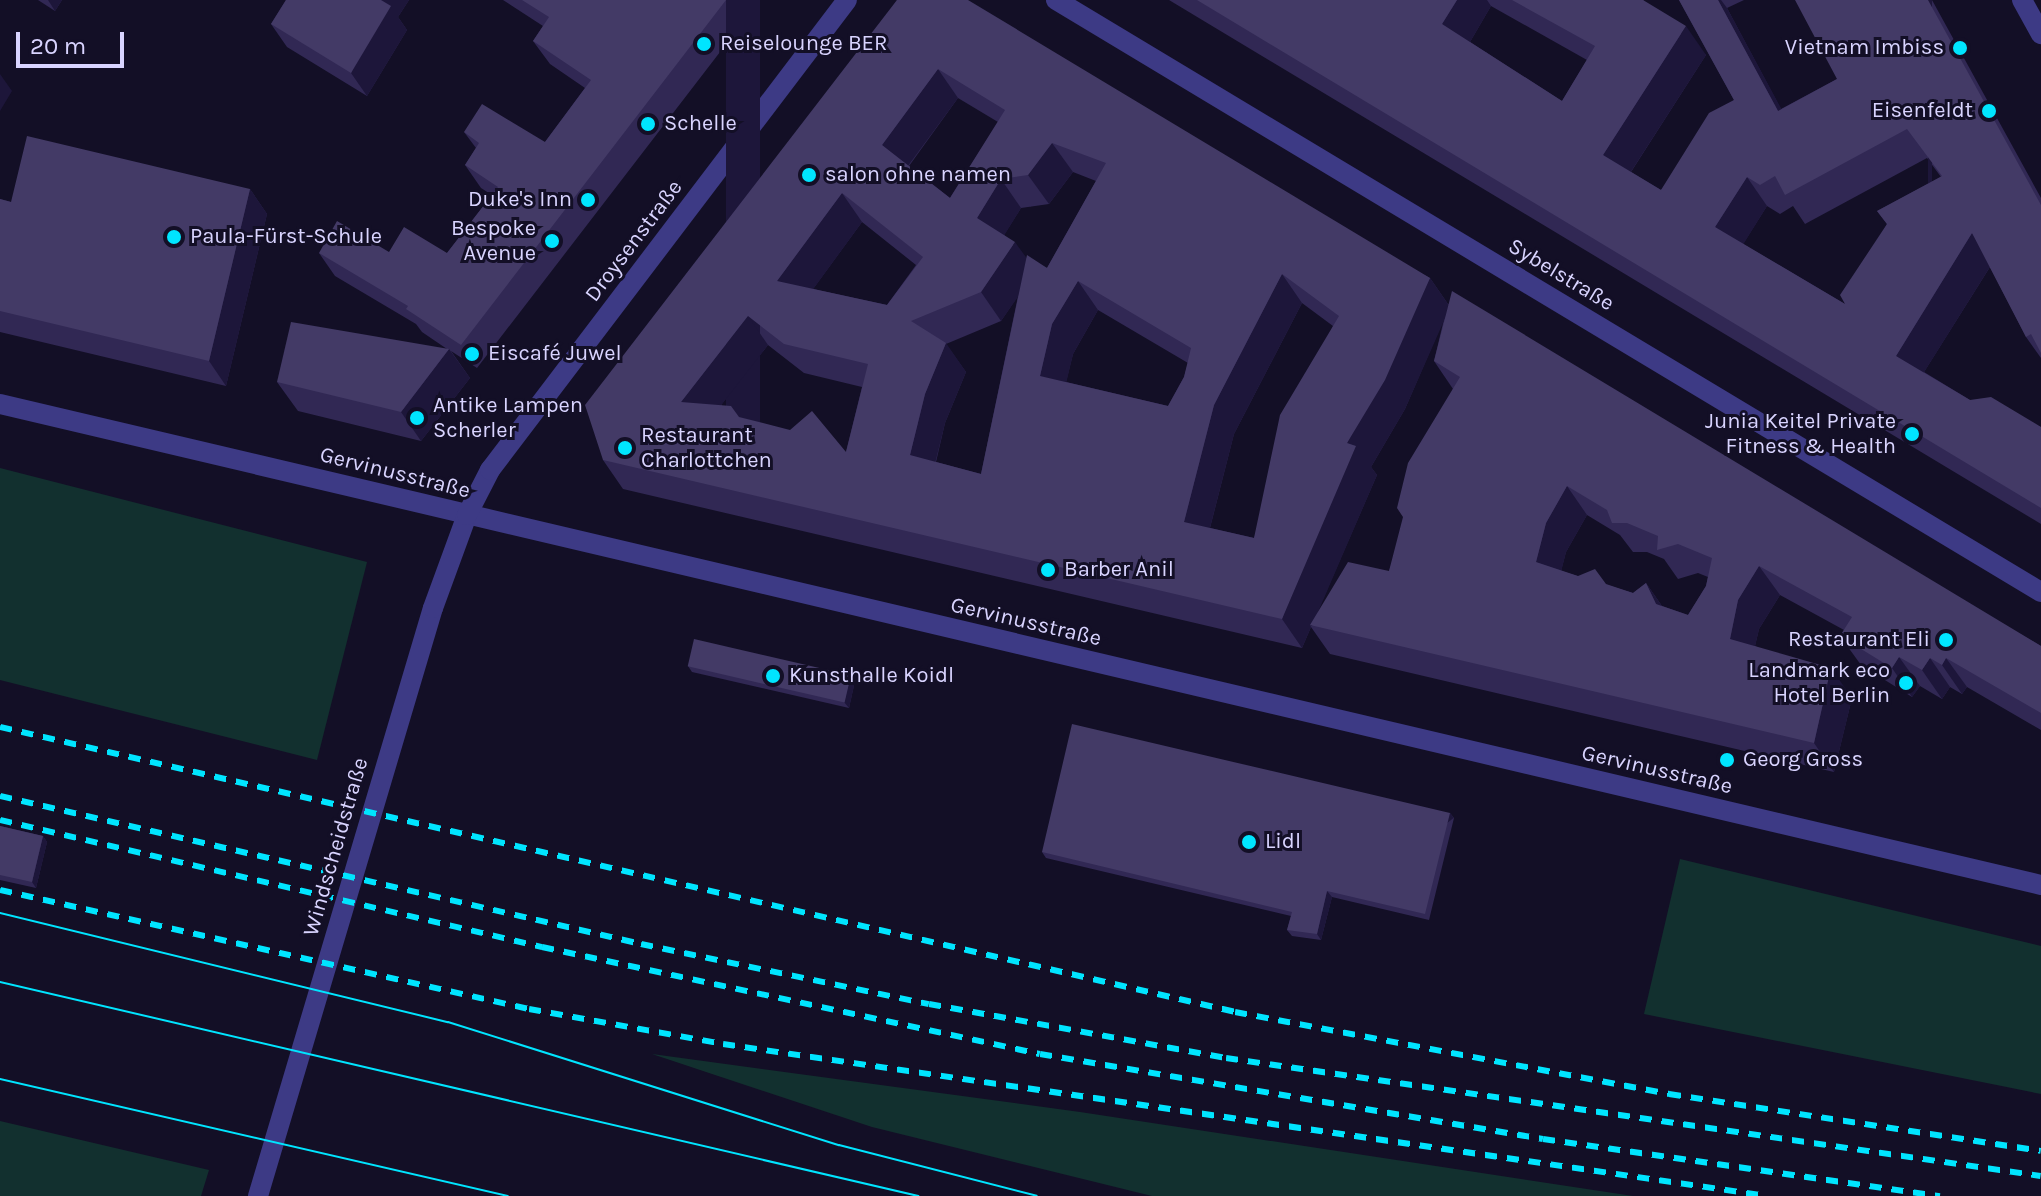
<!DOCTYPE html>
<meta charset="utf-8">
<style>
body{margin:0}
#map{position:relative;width:2041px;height:1196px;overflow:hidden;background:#130f26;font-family:Karla,sans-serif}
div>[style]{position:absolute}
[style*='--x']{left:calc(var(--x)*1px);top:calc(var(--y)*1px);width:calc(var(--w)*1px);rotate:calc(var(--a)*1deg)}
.green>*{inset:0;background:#12302f}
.street>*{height:20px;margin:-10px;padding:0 10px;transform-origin:10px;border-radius:10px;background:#3d3a85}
.tram>*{height:2px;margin:-1px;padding:0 1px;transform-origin:1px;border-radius:1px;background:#00e5ff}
.rail>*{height:6px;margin-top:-3px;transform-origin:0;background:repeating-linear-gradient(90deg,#00e5ff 0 12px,transparent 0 22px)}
.wall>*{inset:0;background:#312854}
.shaded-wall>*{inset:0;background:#1d163a;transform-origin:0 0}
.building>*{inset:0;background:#433a66;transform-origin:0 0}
.dots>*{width:22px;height:22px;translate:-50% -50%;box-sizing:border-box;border:4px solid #130f26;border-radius:50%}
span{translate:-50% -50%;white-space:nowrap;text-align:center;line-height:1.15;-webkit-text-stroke:6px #130f26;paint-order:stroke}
.poi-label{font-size:22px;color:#d9d4ff}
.left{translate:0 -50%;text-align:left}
.right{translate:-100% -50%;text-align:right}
.street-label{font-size:22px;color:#d9d4ff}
.scale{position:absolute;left:16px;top:32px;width:108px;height:36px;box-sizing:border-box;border:4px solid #d9d4ff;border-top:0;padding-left:10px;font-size:24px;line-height:28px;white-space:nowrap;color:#d9d4ff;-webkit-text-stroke:6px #130f26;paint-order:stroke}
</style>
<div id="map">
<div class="green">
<div style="clip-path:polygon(0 468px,367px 562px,317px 760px,0 680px)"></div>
<div style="clip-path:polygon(1680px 859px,2041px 946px,2041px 1094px,1644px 1014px)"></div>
<div style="clip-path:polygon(652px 1054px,1080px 1112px,1633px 1196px,1152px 1196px,872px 1127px)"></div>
<div style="clip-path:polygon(0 1121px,209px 1170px,201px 1196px,0 1196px)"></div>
</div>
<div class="street">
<div style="--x:1056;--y:0;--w:1149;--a:31.01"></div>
<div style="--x:2022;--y:0;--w:39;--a:61"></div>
<div style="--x:0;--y:404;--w:2097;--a:13.26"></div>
<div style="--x:258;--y:1196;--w:613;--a:-73.43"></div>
<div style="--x:433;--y:608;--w:99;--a:-69.9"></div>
<div style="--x:467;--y:515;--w:51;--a:-62.9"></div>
<div style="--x:490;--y:470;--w:590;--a:-52.78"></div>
</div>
<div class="tram">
<div style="--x:0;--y:913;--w:461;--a:13.7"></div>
<div style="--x:448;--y:1022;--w:410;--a:17.5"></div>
<div style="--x:839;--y:1145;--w:204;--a:14.4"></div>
<div style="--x:0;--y:982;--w:943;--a:13.12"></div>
<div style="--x:0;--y:1079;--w:521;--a:12.97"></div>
</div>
<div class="rail">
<div style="--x:0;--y:727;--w:1267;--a:12.99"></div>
<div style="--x:1235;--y:1012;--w:442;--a:10.7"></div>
<div style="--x:1669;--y:1094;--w:376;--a:8.7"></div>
<div style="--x:0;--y:796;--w:658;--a:13"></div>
<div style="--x:641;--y:944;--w:294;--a:11.8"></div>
<div style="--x:929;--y:1004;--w:302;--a:10.3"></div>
<div style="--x:1226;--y:1058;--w:823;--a:8.24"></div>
<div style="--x:0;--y:820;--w:557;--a:13.19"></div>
<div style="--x:542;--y:947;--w:509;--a:12.13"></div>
<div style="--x:1040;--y:1054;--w:510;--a:9.59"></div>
<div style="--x:1543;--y:1139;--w:401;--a:8.2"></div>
<div style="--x:0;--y:890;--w:542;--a:12.68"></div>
<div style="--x:529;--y:1009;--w:197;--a:10.2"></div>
<div style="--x:723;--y:1044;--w:1055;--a:8.28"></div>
</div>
<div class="wall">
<div style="clip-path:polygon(38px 0,62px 0,55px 11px)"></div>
<div style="clip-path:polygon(286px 0,409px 0,398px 17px,407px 30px,367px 96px,287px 47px,271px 24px)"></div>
<div style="clip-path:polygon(503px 0,760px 0,477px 368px,451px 351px,470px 378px,421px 441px,298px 411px,277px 382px,447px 349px,422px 332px,416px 324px,335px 276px,319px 253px,389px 252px,447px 253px,492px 195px,481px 188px,465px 165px,476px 148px,464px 132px,545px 142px,585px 88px,550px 64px,533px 41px,543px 26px)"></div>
<div style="clip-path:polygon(evenodd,897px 0,1430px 278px,1448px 304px,2041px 646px,2041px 730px,1967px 687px,1962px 694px,1950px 687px,1942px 699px,1920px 686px,1912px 697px,1861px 665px,1840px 636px,1844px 630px,1780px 595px,1759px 629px,1755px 646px,1852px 698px,1834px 772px,1330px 654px,1311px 627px,1302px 648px,623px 489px,603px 460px,897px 0,958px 98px,998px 122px,950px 198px,909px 166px,958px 98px,897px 0,1073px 172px,1096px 181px,1047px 268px,1026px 258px,1004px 235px,1021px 208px,1049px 204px,1073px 172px,897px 0,862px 222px,916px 265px,887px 305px,813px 289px,862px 222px,897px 0,1018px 296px,981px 474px,936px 462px,945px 423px,966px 372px,946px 344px,1001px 321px,1018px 296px,897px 0,1302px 303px,1333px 326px,1254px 538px,1210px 528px,1234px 434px,1302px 303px,897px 0,1098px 310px,1188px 363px,1184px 377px,1168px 406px,1066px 382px,1073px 354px,1098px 310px,897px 0,1444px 319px,1434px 361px,1453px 389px,1389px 571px,1317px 613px,1377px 475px,1371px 467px,1405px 409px,1444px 319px,897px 0,768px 345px,804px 373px,862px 387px,846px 452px,739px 417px,721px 405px,768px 345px,897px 0,1587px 515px,1620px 535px,1633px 552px,1647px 552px,1664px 559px,1678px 579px,1698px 573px,1708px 577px,1706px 586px,1688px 615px,1662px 606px,1646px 583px,1633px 593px,1561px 571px,1566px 552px,1587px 515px)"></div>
<div style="clip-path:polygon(evenodd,1169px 0,1643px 0,1706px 55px,1631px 172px,1661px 190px,1734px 100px,1679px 0,1744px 0,1727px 8px,1781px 109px,1837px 79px,1932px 0,2041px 198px,2041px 358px,2026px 337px,1990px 267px,1924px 372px,1970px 400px,2041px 427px,2041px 524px,1169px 0,1491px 6px,1587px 60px,1562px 101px,1470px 42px,1491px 6px,1169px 0,1927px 158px,1941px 177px,1877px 211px,1887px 224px,1845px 304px,1743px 244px,1767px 206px,1780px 214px,1793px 206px,1805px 224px,1927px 158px)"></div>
<div style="clip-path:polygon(250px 189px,267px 214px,226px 386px,0 332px,0 199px,11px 202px)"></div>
<div style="clip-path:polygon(688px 666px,851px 675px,855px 681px,849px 708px,692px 672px)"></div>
<div style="clip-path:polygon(1450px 813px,1454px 818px,1429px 920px,1332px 897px,1321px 940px,1292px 936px,1287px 930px,1291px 916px,1046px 858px,1042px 852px)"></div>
<div style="clip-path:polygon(0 826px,43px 836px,47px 842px,36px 888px,0 880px)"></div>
</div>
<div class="shaded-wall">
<div style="clip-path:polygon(48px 0,62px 0,55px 11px)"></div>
<div style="clip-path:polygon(380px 0,409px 0,398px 17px,407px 30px,367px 96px,351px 73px)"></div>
<div style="left:726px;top:0;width:34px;height:435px"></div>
<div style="clip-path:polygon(1457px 0,1487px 0,1491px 6px,1463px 54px,1442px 24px)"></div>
<div style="clip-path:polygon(1718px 0,1721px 0,1727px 8px,1798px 140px,1778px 111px)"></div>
<div style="left:1928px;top:0;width:4px;height:234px"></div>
<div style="clip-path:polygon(1686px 26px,1706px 55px,1623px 184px,1603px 155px)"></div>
<div style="clip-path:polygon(938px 69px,958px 98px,902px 174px,882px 145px)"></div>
<div style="clip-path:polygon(0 74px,12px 91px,0 111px)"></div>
<div style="clip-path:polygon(1052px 143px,1073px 172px,1049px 204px,1028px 175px)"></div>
<div style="clip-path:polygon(1747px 177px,1767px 206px,1736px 256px,1715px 227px)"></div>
<div style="clip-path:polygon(1001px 179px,1021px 208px,997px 247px,977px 218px)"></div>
<div style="clip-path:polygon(250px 189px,267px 214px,226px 386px,209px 361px)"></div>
<div style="clip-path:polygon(842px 193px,862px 222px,798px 310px,777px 281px)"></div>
<div style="clip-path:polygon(1972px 233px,1993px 262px,1916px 385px,1896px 356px)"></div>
<div style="clip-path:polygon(1015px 242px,1036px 271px,1001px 321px,981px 292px)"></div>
<div style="clip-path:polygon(1282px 274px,1302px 303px,1234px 434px,1204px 551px,1184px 522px,1214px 405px)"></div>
<div style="clip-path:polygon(1430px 278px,1450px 307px,1405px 409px,1371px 467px,1377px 475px,1312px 626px,1310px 625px,1311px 627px,1302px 648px,1282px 619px,1347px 443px)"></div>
<div style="clip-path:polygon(1078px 281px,1098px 310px,1073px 354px,1061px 405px,1040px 376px,1052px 324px)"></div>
<div style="clip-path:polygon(748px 316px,768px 345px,701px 431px,681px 402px)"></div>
<div style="clip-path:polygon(946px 343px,966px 372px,945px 423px,930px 484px,910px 455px,925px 394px)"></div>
<div style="clip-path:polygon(449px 349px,470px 378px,421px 441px,401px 412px)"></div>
<div style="clip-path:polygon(1567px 486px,1587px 515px,1566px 552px,1556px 592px,1536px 562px,1546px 523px)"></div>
<div style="clip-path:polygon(1759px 566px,1780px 595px,1759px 629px,1750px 668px,1730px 639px,1738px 600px)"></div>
<div style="clip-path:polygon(1646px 583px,1666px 612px,1656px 604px)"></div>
<div style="clip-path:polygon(1899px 657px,1920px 686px,1912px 697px,1892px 668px)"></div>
<div style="clip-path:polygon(1930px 658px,1950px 687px,1942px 699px,1922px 670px)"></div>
<div style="clip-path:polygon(1946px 658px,1967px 687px,1962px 694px,1942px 665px)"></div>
<div style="clip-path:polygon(1831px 668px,1852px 698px,1834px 772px,1814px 743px)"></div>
<div style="clip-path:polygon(851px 675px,855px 681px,849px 708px,844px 702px)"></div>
<div style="left:1450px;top:813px;width:6px;height:104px;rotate:51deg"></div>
<div style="clip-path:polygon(43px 836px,47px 842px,36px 888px,32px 882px)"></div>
<div style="clip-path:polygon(1327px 891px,1332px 897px,1321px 940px,1317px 934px)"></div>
</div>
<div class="building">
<div style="clip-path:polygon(286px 0,381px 0,391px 6px,351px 73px,271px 24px)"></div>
<div style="clip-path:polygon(522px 0,726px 0,461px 345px,406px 309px,408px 306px,319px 253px,337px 221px,389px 252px,404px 227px,447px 253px,498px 187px,465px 165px,479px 143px,464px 132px,482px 104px,545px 142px,591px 80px,533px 41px,549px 17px)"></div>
<div style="clip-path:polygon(evenodd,897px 0,968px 0,1430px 278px,1385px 380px,1347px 443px,1356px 446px,1282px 619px,603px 460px,585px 405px,897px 0,938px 69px,1005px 110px,950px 198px,882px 145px,938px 69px,897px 0,1052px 143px,1106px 163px,1047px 268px,1027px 255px,981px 474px,910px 455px,925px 394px,946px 343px,911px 321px,981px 292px,1015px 242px,977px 218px,1001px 179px,1028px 175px,1052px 143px,897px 0,842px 193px,923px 257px,887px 305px,777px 281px,842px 193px,897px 0,1282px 274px,1339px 316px,1280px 415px,1254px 538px,1184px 522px,1214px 405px,1282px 274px,897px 0,1078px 281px,1191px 348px,1184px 377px,1168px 406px,1040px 376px,1052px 324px,1078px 281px,897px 0,748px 316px,784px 344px,868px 364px,846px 452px,812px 411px,790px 430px,739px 417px,731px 406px,681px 402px,748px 316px)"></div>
<div style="clip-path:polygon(evenodd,1197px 0,1457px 0,1442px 24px,1562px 101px,1595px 46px,1512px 0,1643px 0,1686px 26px,1603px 155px,1661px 190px,1709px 113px,1734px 100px,1679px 0,1718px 0,1778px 111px,1837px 79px,1795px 0,1928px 0,2041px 205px,2041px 353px,2031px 334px,2026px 337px,1972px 233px,1896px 356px,1970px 400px,1991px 397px,2041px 427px,2041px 508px,1197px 0,1907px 129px,1942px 176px,1877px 211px,1887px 224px,1840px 295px,1845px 304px,1715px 227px,1747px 177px,1760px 185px,1775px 176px,1785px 195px,1907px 129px)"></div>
<div style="clip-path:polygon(27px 136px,250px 189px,209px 361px,0 311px,0 199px,11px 202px)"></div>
<div style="clip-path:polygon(evenodd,1452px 291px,2041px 646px,2041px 713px,1946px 658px,1942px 665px,1930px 658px,1922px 670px,1899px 657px,1892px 668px,1840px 636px,1852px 617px,1759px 566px,1738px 600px,1730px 639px,1831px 668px,1814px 743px,1310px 625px,1348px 562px,1389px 571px,1403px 517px,1397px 508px,1408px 463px,1460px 377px,1434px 361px,1452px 291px,1567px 486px,1607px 510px,1612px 523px,1627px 523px,1658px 536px,1657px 550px,1678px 544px,1712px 558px,1706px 586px,1688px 615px,1656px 604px,1646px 583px,1633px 593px,1606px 584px,1595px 569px,1578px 576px,1536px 562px,1546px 523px,1567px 486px)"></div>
<div style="clip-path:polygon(291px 322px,449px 349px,401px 412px,277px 382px)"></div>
<div style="left:694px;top:639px;width:161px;height:28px;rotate:13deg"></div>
<div style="clip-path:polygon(1072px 724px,1450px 813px,1425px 914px,1327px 891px,1317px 934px,1287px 930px,1292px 912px,1042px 852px)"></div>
<div style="clip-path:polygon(0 826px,43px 836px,32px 882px,0 875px)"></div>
</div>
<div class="dots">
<div style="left:704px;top:44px;background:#00e5ff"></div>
<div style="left:1960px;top:48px;background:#00e5ff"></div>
<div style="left:1989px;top:111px;background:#00e5ff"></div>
<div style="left:648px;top:124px;background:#00e5ff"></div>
<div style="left:809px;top:175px;background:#00e5ff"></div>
<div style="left:588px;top:200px;background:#00e5ff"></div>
<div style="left:174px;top:237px;background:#00e5ff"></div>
<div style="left:552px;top:241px;background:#00e5ff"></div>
<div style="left:472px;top:354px;background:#00e5ff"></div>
<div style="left:417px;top:418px;background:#00e5ff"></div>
<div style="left:1912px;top:434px;background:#00e5ff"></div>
<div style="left:625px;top:448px;background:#00e5ff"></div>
<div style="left:1048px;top:570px;background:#00e5ff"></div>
<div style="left:1946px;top:640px;background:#00e5ff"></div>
<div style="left:773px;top:676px;background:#00e5ff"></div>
<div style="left:1906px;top:683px;background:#00e5ff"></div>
<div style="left:1727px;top:760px;background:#00e5ff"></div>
<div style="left:1249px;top:842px;background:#00e5ff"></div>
</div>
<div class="poi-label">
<span class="left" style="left:720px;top:44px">Reiselounge BER</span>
<span class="right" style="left:1944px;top:48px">Vietnam Imbiss</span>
<span class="right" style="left:1973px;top:111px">Eisenfeldt</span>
<span class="left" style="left:664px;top:124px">Schelle</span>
<span class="left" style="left:825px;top:175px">salon ohne namen</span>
<span class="right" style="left:572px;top:200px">Duke's Inn</span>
<span class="right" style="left:536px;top:241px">Bespoke<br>Avenue</span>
<span class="left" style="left:190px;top:237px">Paula-Fürst-Schule</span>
<span class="left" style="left:488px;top:354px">Eiscafé Juwel</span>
<span class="left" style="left:433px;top:418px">Antike Lampen<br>Scherler</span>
<span class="right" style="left:1896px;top:434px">Junia Keitel Private<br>Fitness &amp; Health</span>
<span class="left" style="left:641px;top:448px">Restaurant<br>Charlottchen</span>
<span class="left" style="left:1064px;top:570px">Barber Anil</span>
<span class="right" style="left:1930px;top:640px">Restaurant Eli</span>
<span class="right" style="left:1890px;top:683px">Landmark eco<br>Hotel Berlin</span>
<span class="left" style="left:789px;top:676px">Kunsthalle Koidl</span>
<span class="left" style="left:1743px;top:760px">Georg Gross</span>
<span class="left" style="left:1265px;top:842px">Lidl</span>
</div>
<div class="street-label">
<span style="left:634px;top:241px;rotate:-53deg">Droysenstraße</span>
<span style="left:1561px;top:275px;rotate:31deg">Sybelstraße</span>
<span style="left:395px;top:473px;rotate:14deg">Gervinusstraße</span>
<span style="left:1026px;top:622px;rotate:13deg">Gervinusstraße</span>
<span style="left:1657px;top:770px;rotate:13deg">Gervinusstraße</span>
<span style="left:336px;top:847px;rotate:-74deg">Windscheidstraße</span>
</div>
<div class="scale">20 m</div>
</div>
